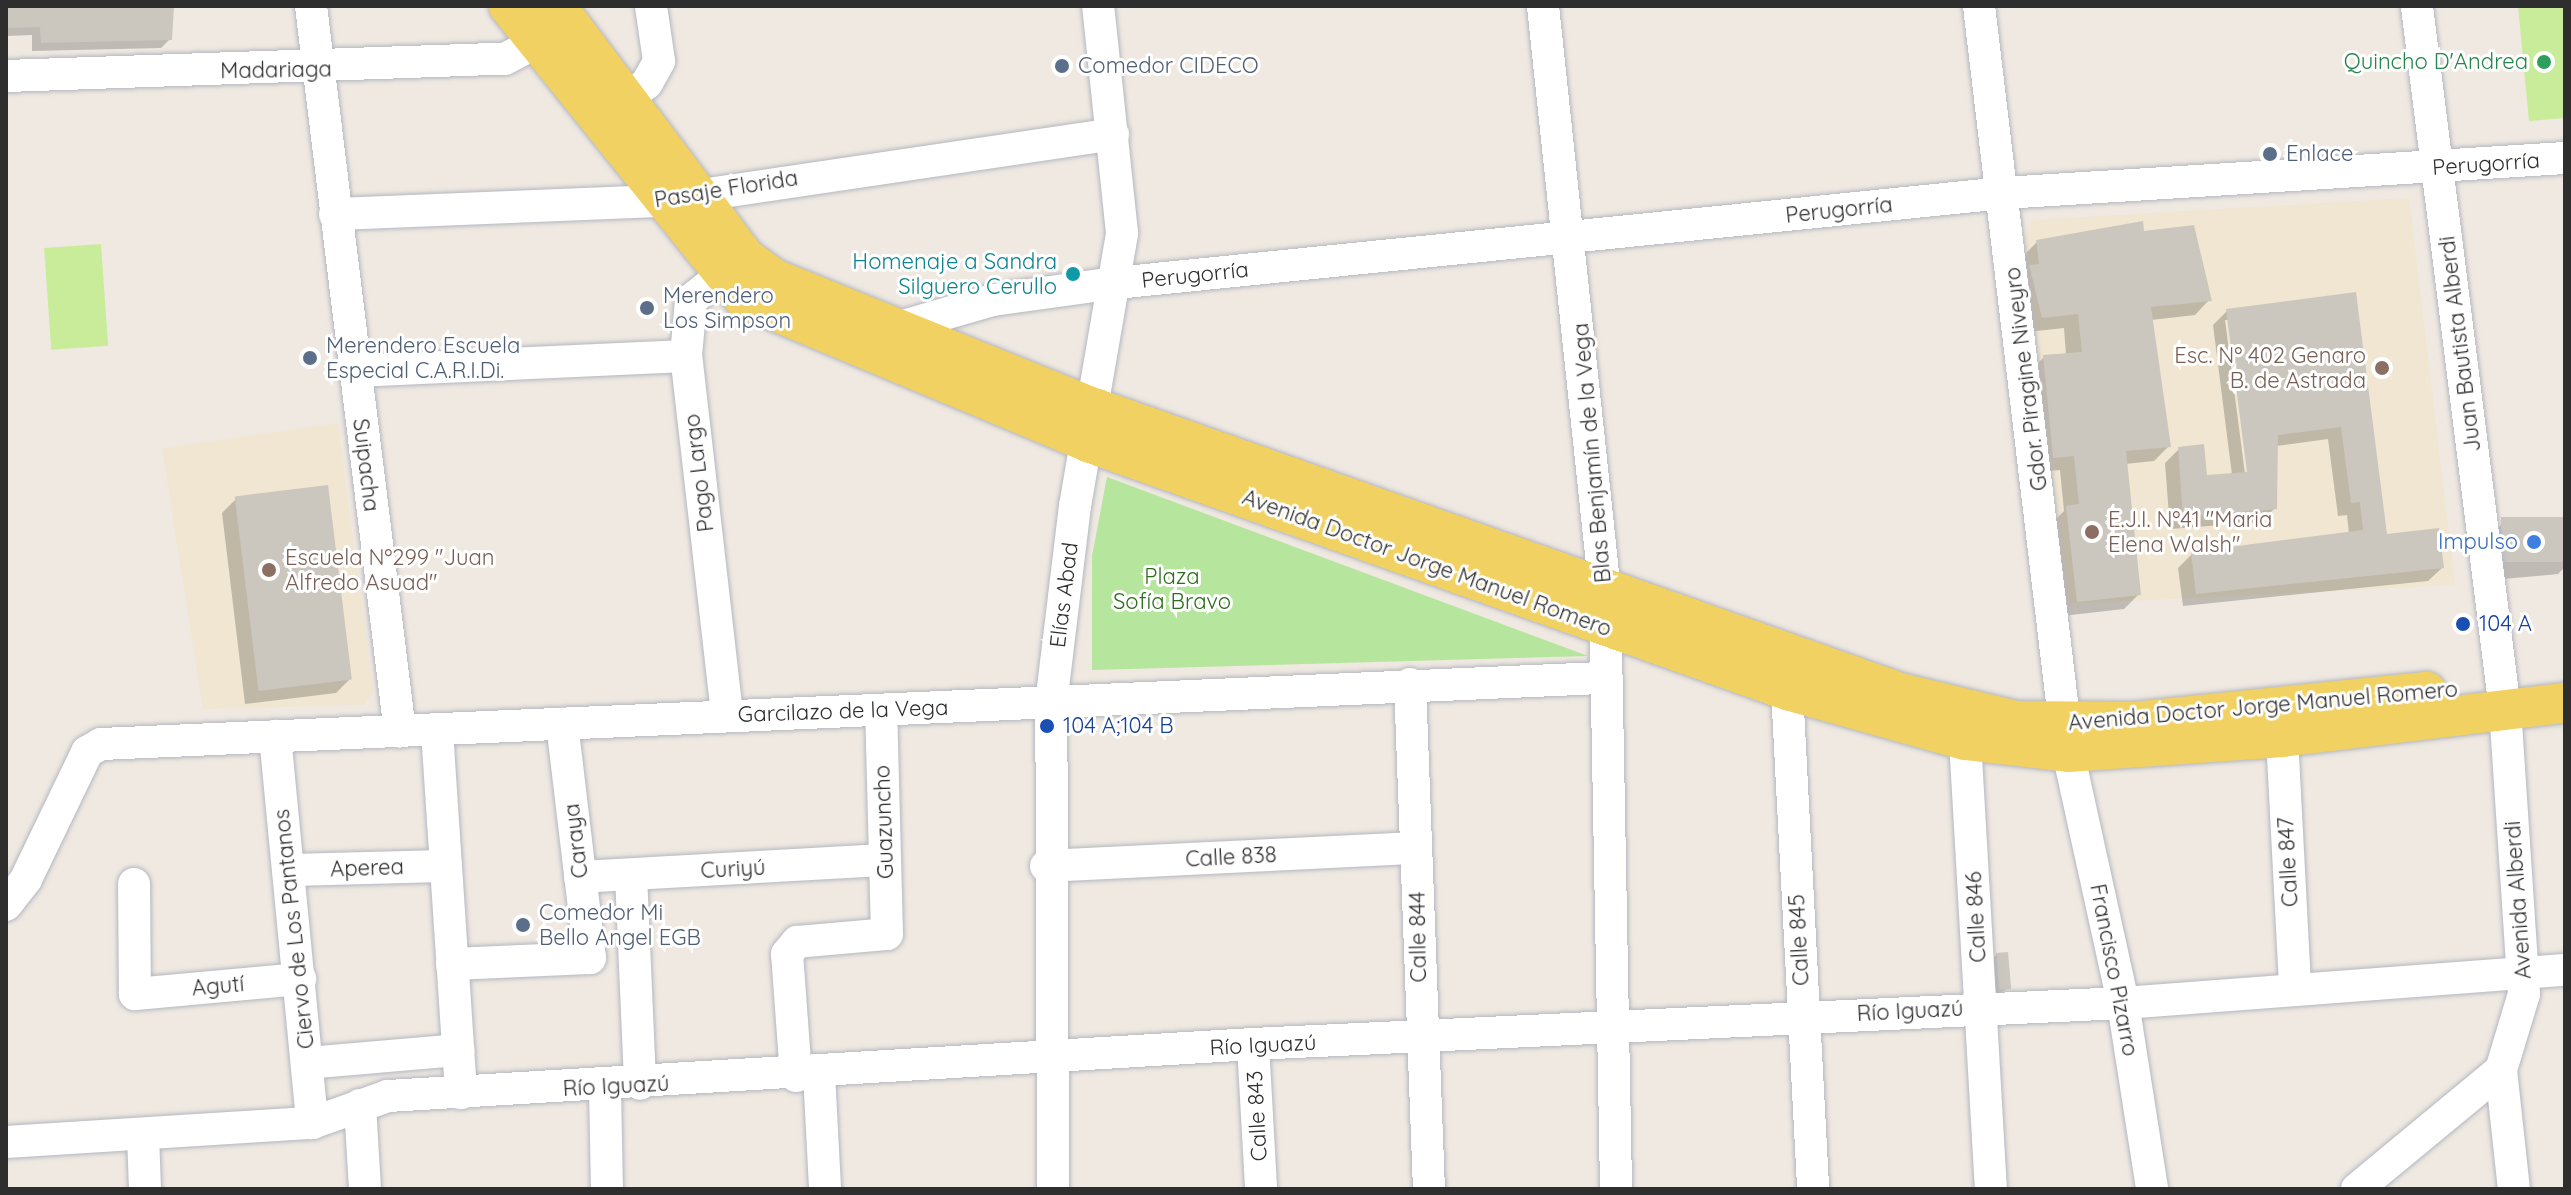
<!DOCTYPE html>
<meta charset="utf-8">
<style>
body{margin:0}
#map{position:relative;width:2571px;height:1195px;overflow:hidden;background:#efe9e1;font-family:Quicksand,sans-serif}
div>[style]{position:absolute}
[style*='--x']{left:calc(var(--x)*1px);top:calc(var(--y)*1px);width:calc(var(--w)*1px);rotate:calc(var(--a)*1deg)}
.education>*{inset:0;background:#f0e6d1}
.green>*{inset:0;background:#b6e59e}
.pitch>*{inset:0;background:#c9ec9a;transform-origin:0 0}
.shadow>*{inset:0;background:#0003}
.building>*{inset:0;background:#cbc7bf;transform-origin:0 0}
.roads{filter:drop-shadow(0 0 2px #b4b7c1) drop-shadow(0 0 2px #b4b7c1)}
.minor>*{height:32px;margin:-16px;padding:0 16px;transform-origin:16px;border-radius:16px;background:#fff}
.major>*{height:40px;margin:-20px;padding:0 20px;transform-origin:20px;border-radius:20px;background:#f2d163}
.dots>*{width:22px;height:22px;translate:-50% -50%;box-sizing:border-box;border:4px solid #fff;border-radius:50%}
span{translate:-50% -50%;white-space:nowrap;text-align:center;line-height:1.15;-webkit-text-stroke:6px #fff;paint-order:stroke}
.leisure-label{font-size:22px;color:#27864d}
.right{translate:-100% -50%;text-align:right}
.service-label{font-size:22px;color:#4e5e75}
.left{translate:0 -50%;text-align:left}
.street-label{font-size:22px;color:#2e2e2e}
.culture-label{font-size:22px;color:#0d838f}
.education-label{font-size:22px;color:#785e54}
.shop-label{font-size:22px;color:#366cbe}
.park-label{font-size:22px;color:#2c6e1b}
.transit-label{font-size:22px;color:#164399}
.frame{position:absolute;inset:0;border:8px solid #2e2e2e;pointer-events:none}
</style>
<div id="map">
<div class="education">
<div style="clip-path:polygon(2409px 198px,2455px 585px,2065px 604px,2024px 239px,2032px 220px)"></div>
<div style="clip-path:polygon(338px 423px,373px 693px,364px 705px,203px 709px,162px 448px)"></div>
</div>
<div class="green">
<div style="clip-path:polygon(1107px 477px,1588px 656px,1092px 670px,1092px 556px)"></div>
</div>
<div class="pitch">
<div style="clip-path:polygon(2518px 6px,2565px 6px,2565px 118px,2529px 121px)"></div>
<div style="left:101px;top:244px;width:102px;height:57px;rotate:86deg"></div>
</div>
<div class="shadow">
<div style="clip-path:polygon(6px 6px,172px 6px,170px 39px,161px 48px,32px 51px,32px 35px,6px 36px)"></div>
<div style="clip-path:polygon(2142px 233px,2209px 300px,2195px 315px,2151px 320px,2169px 446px,2154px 461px,2125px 464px,2139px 594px,2124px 609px,2062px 616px,2052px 523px,2064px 511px,2060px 470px,2039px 472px,2029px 372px,2044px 357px,2066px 355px,2064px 328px,2028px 332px,2022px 257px,2037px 242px)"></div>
<div style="clip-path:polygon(evenodd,2355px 294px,2385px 536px,2442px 568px,2428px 581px,2183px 606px,2178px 568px,2192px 554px,2349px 534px,2347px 515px,2338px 516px,2328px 439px,2276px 446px,2275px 508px,2261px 522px,2170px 529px,2165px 463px,2179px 449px,2205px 477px,2232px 475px,2213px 325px,2227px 311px,2355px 294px,2225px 320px,2230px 320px,2250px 482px,2246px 482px,2225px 320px)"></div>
<div style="clip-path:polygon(236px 499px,350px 679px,336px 693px,245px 704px,222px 513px)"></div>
<div style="clip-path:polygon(2565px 519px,2565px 567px,2558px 574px,2493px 580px,2488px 538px,2502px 524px)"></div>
<div style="clip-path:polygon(1997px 954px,2009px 988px,1990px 998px,1988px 963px)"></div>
</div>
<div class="building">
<div style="clip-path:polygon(6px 6px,174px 6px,172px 40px,41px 43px,40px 27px,6px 28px)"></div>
<div style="clip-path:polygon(2143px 221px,2144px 231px,2194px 225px,2212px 301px,2151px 307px,2171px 447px,2126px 451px,2141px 595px,2077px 602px,2066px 506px,2079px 504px,2074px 456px,2053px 458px,2043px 355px,2082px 352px,2078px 314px,2042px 318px,2029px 265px,2039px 264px,2036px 240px)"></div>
<div style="clip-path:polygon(2356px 292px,2387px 534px,2439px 528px,2444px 568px,2196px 594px,2191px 552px,2363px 530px,2360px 502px,2351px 503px,2341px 427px,2278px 435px,2277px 509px,2183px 517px,2178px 447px,2204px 444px,2207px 475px,2247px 472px,2226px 309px)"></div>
<div style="left:328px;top:485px;width:196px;height:94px;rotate:83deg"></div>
<div style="left:2565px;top:517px;width:45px;height:64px;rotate:90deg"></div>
<div style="left:2008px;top:952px;width:37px;height:12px;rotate:85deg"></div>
</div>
<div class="roads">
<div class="minor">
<div style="--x:311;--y:6;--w:731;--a:83.01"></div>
<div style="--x:1543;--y:6;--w:589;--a:83.96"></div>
<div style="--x:1605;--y:592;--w:597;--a:88.94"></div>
<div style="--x:1979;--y:6;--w:751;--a:83.2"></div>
<div style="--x:2068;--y:752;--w:257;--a:77.6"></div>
<div style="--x:2123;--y:1003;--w:188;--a:81.1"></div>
<div style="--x:6;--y:76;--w:499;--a:-2"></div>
<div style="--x:505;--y:59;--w:41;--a:-27.8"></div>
<div style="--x:609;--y:113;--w:48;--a:-38.3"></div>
<div style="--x:647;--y:83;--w:25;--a:-61"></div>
<div style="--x:659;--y:61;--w:56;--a:-98.3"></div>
<div style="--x:335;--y:214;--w:326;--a:-2.3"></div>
<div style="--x:661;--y:201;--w:457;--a:-8.4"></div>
<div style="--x:896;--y:328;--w:101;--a:-16.1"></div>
<div style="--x:993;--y:300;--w:124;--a:-7.9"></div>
<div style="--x:1116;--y:283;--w:893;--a:-5.79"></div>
<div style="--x:2004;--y:193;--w:562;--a:-3.57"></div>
<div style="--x:354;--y:371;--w:332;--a:-2.6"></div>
<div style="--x:1410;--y:684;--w:505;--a:87.85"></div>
<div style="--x:1787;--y:690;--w:500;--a:87"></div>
<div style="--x:727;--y:714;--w:360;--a:-96.5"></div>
<div style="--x:686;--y:356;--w:56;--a:-84.9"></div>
<div style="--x:691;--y:300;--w:64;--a:-38.7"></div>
<div style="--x:437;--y:731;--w:363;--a:86.2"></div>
<div style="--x:275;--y:736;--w:389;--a:84.5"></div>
<div style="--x:2282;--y:737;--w:251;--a:87"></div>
<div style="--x:1965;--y:740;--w:450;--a:86.7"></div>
<div style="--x:1046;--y:866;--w:370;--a:-2.8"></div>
<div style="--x:288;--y:870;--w:158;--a:-1.5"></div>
<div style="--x:631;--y:875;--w:209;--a:87.5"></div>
<div style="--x:580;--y:877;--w:305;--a:-3.2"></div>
<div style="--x:134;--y:884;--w:110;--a:89.5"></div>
<div style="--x:135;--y:994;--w:166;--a:-5.2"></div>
<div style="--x:6;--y:905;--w:33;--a:-52"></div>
<div style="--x:26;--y:879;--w:141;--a:-64.3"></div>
<div style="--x:87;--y:752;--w:16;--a:-30"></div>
<div style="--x:101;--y:744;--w:1501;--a:-2.52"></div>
<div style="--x:452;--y:964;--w:138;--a:-2.5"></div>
<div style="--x:590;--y:958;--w:236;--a:-96.8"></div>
<div style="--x:1253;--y:1044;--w:145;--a:86.8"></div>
<div style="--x:307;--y:1063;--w:152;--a:-4.9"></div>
<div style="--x:2501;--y:1070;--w:120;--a:83.8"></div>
<div style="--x:819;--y:1073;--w:116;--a:87"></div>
<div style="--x:796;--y:1076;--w:122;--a:-94.2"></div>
<div style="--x:787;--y:954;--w:16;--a:-50"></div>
<div style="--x:797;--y:942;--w:90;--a:-5.1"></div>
<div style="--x:887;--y:934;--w:223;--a:-91.5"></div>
<div style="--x:605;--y:1088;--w:101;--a:88.9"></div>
<div style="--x:360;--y:1105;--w:84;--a:86.6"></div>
<div style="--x:143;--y:1135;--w:54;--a:87.9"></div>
<div style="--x:6;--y:1142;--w:307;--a:-3.6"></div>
<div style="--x:312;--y:1123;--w:81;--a:-19.6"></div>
<div style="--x:388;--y:1096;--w:867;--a:-3.44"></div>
<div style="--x:1253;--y:1044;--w:871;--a:-2.7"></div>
<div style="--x:2123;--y:1003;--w:443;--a:-4.3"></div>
<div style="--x:1053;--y:1189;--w:485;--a:-90.2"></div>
<div style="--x:1051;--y:704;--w:199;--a:-83.1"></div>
<div style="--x:1075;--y:506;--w:277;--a:-80.2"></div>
<div style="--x:1122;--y:233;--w:228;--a:-96"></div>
<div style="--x:2357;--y:1189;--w:187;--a:-39.6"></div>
<div style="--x:2501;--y:1070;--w:79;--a:-73.2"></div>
<div style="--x:2524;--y:994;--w:285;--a:-93.8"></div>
<div style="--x:2505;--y:710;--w:709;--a:-97.13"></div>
</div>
<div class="major">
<div style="--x:509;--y:6;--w:375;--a:51.2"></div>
<div style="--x:744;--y:298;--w:373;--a:22.7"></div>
<div style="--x:1088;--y:442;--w:742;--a:19.53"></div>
<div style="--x:1787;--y:690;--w:185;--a:15.7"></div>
<div style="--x:1965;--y:740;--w:104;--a:6.6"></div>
<div style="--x:2068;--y:752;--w:215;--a:-4"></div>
<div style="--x:2282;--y:737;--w:285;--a:-6.9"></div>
<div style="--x:556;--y:6;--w:315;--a:53.1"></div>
<div style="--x:745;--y:258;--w:36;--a:36"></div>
<div style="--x:774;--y:279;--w:345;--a:22"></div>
<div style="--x:1094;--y:408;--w:855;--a:19.47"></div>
<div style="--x:1900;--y:693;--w:119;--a:13.6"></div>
<div style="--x:2016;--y:721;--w:118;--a:0.5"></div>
<div style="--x:2134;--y:722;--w:294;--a:-5.9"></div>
</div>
</div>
<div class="dots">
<div style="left:2544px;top:62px;background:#2e9e5b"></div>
<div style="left:1062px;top:66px;background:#5c6f8a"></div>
<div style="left:2270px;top:154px;background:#5c6f8a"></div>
<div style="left:1073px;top:274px;background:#0f9aa8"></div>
<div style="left:647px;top:308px;background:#5c6f8a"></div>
<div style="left:310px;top:358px;background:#5c6f8a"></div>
<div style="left:2382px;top:368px;background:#8d6e63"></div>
<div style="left:2092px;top:532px;background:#8d6e63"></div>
<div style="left:2534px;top:542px;background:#3f7fe0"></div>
<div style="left:269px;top:570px;background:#8d6e63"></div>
<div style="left:2463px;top:624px;background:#1a4fb4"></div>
<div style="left:1047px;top:726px;background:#1a4fb4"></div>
<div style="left:523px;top:925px;background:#5c6f8a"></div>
</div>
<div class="leisure-label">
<span class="right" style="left:2528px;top:62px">Quincho D'Andrea</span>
</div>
<div class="service-label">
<span class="left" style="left:1078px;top:66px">Comedor CIDECO</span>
<span class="left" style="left:2286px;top:154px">Enlace</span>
<span class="left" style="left:663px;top:308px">Merendero<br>Los Simpson</span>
<span class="left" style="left:326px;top:358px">Merendero Escuela<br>Especial C.A.R.I.Di.</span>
<span class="left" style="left:539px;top:925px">Comedor Mi<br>Bello Angel EGB</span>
</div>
<div class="street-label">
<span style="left:276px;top:70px;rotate:-1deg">Madariaga</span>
<span style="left:2486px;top:164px;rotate:-4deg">Perugorría</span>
<span style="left:726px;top:189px;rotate:-9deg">Pasaje Florida</span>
<span style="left:1839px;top:210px;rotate:-6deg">Perugorría</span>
<span style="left:1195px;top:275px;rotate:-6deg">Perugorría</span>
<span style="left:2460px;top:344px;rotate:-97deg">Juan Bautista Alberdi</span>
<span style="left:2026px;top:379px;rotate:-97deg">Gdor. Piragine Niveyro</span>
<span style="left:1592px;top:453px;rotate:-95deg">Blas Benjamín de la Vega</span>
<span style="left:366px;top:465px;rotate:83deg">Suipacha</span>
<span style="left:699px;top:473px;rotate:-97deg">Pago Largo</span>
<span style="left:1427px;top:563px;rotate:20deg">Avenida Doctor Jorge Manuel Romero</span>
<span style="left:1064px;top:595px;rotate:-83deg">Elías Abad</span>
<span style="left:2263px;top:706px;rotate:-5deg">Avenida Doctor Jorge Manuel Romero</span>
<span style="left:843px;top:711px;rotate:-2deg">Garcilazo de la Vega</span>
<span style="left:884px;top:822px;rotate:-92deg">Guazuncho</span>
<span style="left:576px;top:841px;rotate:-97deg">Caraya</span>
<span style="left:1231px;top:857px;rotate:-3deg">Calle 838</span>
<span style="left:2288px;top:862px;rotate:-93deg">Calle 847</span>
<span style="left:367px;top:868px;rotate:-2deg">Aperea</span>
<span style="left:733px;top:869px;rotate:-3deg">Curiyú</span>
<span style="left:2518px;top:900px;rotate:-94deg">Avenida Alberdi</span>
<span style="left:1976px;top:917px;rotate:-93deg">Calle 846</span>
<span style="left:294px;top:929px;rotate:-96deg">Ciervo de Los Pantanos</span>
<span style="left:1418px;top:937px;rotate:-91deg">Calle 844</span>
<span style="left:1799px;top:940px;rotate:-93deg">Calle 845</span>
<span style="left:2114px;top:970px;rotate:79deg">Francisco Pizarro</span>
<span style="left:218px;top:986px;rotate:-5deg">Agutí</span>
<span style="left:1910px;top:1011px;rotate:-3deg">Río Iguazú</span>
<span style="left:1263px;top:1045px;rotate:-3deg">Río Iguazú</span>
<span style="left:616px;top:1086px;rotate:-3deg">Río Iguazú</span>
<span style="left:1257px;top:1116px;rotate:-93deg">Calle 843</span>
</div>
<div class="culture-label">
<span class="right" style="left:1057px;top:274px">Homenaje a Sandra<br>Silguero Cerullo</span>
</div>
<div class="education-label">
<span class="right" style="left:2366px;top:368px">Esc. Nº 402 Genaro<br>B. de Astrada</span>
<span class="left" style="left:2108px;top:532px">E.J.I. Nº41 "Maria<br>Elena Walsh"</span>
<span class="left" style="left:285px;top:570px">Escuela Nº299 "Juan<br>Alfredo Asuad"</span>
</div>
<div class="shop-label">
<span class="right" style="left:2518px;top:542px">Impulso</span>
</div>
<div class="park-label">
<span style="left:1172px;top:589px">Plaza<br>Sofía Bravo</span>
</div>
<div class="transit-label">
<span class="left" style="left:2479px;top:624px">104 A</span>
<span class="left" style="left:1063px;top:726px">104 A;104 B</span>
</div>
<div class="frame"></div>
</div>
